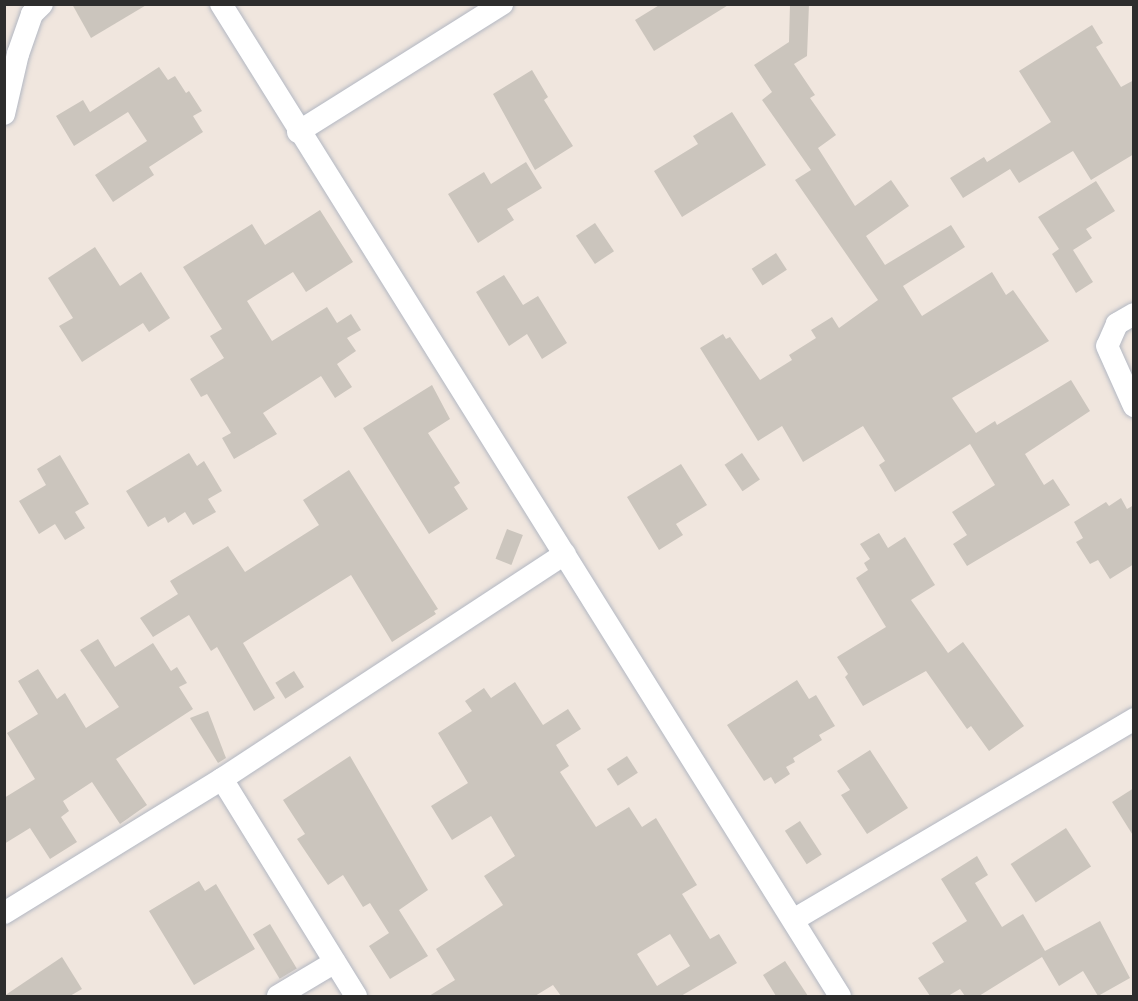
<!DOCTYPE html>
<style>
body{margin:0}
#map{position:relative;width:1138px;height:1001px;overflow:hidden;background:#f0e6de;font-family:Roboto,sans-serif}
div>[style]{position:absolute}
[style*='--x']{left:calc(var(--x)*1px);top:calc(var(--y)*1px);width:calc(var(--w)*1px);rotate:calc(var(--a)*1deg)}
.building>*{inset:0;background:#cbc5bd;transform-origin:0 0}
.roads{filter:drop-shadow(0 0 2px #b2b7c2) drop-shadow(0 0 2px #b2b7c2)}
.minor>*{height:22px;margin:-11px;padding:0 11px;transform-origin:11px;border-radius:11px;background:#fff}
span{translate:-50% -50%;white-space:nowrap;text-align:center;line-height:1.15;-webkit-text-stroke:4.5px #fff;paint-order:stroke}
.frame{position:absolute;inset:0;border:6px solid #2d2d2d;pointer-events:none}
</style>
<div id="map">
<div class="building">
<div style="clip-path:polygon(72px 4px,148px 4px,91px 38px)"></div>
<div style="clip-path:polygon(661px 4px,730px 4px,654px 51px,635px 20px)"></div>
<div style="clip-path:polygon(790px 4px,809px 4px,807px 56px,794px 64px,815px 95px,810px 98px,836px 135px,818px 148px,855px 206px,891px 180px,909px 206px,866px 236px,885px 265px,951px 225px,965px 247px,903px 286px,922px 316px,992px 272px,1006px 295px,1013px 290px,1049px 341px,952px 398px,976px 433px,995px 421px,997px 425px,1071px 380px,1090px 411px,1025px 454px,1044px 485px,1053px 479px,1070px 505px,967px 566px,953px 544px,967px 535px,952px 512px,995px 485px,970px 444px,895px 492px,879px 465px,885px 461px,863px 426px,803px 462px,782px 426px,758px 441px,700px 348px,723px 334px,726px 339px,730px 337px,760px 380px,792px 360px,789px 355px,816px 338px,811px 330px,832px 317px,839px 328px,878px 300px,795px 180px,811px 170px,762px 100px,772px 92px,754px 65px,789px 42px)"></div>
<div style="clip-path:polygon(1092px 25px,1103px 43px,1096px 47px,1121px 87px,1134px 80px,1134px 154px,1091px 180px,1073px 151px,1019px 183px,1010px 169px,963px 198px,950px 178px,984px 157px,987px 162px,1051px 122px,1019px 71px)"></div>
<div style="clip-path:polygon(159px 67px,168px 80px,175px 76px,186px 93px,189px 91px,202px 111px,193px 116px,203px 132px,149px 167px,154px 175px,113px 202px,95px 175px,147px 141px,128px 112px,74px 146px,56px 116px,83px 100px,90px 112px)"></div>
<div style="clip-path:polygon(532px 70px,548px 97px,544px 100px,573px 146px,535px 170px,493px 94px)"></div>
<div style="clip-path:polygon(732px 112px,766px 165px,682px 217px,654px 171px,698px 144px,693px 136px)"></div>
<div style="clip-path:polygon(526px 162px,542px 188px,507px 209px,514px 220px,478px 243px,448px 194px,484px 172px,491px 184px)"></div>
<div style="clip-path:polygon(1096px 181px,1115px 211px,1086px 229px,1092px 238px,1073px 250px,1093px 282px,1076px 293px,1052px 254px,1059px 249px,1038px 217px)"></div>
<div style="clip-path:polygon(320px 210px,353px 262px,306px 292px,293px 272px,247px 301px,272px 341px,327px 307px,337px 323px,351px 314px,361px 330px,347px 338px,356px 351px,337px 364px,352px 387px,335px 398px,321px 376px,263px 413px,277px 434px,234px 459px,222px 438px,231px 433px,207px 394px,201px 397px,190px 379px,224px 358px,210px 336px,222px 329px,183px 267px,252px 224px,265px 245px)"></div>
<div style="left:595px;top:223px;width:34px;height:23px;rotate:56deg"></div>
<div style="clip-path:polygon(95px 247px,120px 286px,141px 272px,170px 318px,149px 332px,143px 323px,82px 362px,59px 326px,73px 318px,48px 278px)"></div>
<div style="left:776px;top:253px;width:20px;height:29px;rotate:57deg"></div>
<div style="clip-path:polygon(504px 275px,523px 305px,538px 296px,567px 343px,542px 359px,527px 334px,509px 346px,476px 292px)"></div>
<div style="clip-path:polygon(432px 385px,450px 419px,428px 433px,460px 483px,454px 487px,468px 509px,429px 534px,363px 428px)"></div>
<div style="clip-path:polygon(189px 453px,197px 466px,204px 461px,222px 491px,208px 499px,216px 512px,193px 525px,185px 512px,168px 523px,165px 517px,148px 527px,126px 491px)"></div>
<div style="left:742px;top:453px;width:32px;height:21px;rotate:56deg"></div>
<div style="clip-path:polygon(60px 455px,89px 504px,75px 512px,85px 528px,65px 540px,55px 524px,39px 534px,19px 501px,46px 485px,37px 469px)"></div>
<div style="clip-path:polygon(681px 464px,707px 505px,676px 524px,683px 535px,659px 550px,627px 497px)"></div>
<div style="clip-path:polygon(349px 470px,438px 609px,434px 611px,436px 614px,392px 642px,351px 575px,243px 643px,275px 698px,254px 711px,217px 647px,211px 651px,189px 615px,153px 637px,140px 618px,178px 594px,170px 581px,228px 546px,245px 572px,319px 525px,303px 500px)"></div>
<div style="clip-path:polygon(1121px 498px,1127px 509px,1134px 505px,1134px 564px,1110px 579px,1098px 560px,1090px 564px,1076px 542px,1083px 538px,1074px 522px,1106px 502px,1109px 506px)"></div>
<div style="left:507px;top:529px;width:17px;height:32px;rotate:21deg"></div>
<div style="clip-path:polygon(879px 533px,888px 548px,905px 537px,935px 585px,911px 600px,948px 653px,963px 642px,1024px 726px,989px 751px,971px 726px,967px 729px,926px 671px,863px 706px,845px 677px,848px 674px,837px 657px,886px 627px,856px 578px,868px 570px,864px 563px,870px 559px,860px 544px)"></div>
<div style="clip-path:polygon(98px 639px,115px 667px,153px 643px,171px 671px,177px 667px,187px 683px,179px 687px,193px 709px,116px 759px,147px 805px,120px 824px,92px 782px,63px 801px,69px 811px,61px 817px,77px 842px,50px 859px,30px 828px,4px 844px,4px 798px,35px 779px,7px 733px,38px 714px,18px 681px,38px 669px,57px 699px,65px 693px,86px 728px,119px 707px,80px 650px)"></div>
<div style="left:294px;top:671px;width:19px;height:22px;rotate:58deg"></div>
<div style="clip-path:polygon(797px 680px,809px 699px,816px 695px,835px 726px,819px 735px,822px 740px,793px 758px,795px 762px,786px 767px,790px 774px,775px 784px,771px 777px,764px 781px,727px 725px)"></div>
<div style="clip-path:polygon(evenodd,515px 682px,543px 725px,568px 709px,581px 729px,556px 745px,569px 766px,560px 772px,596px 827px,629px 807px,642px 827px,656px 818px,697px 885px,682px 894px,710px 939px,719px 934px,737px 963px,681px 996px,561px 996px,553px 985px,535px 996px,429px 996px,455px 980px,436px 949px,503px 905px,484px 876px,515px 856px,491px 816px,452px 840px,431px 806px,468px 783px,438px 733px,472px 711px,465px 701px,484px 688px,491px 698px,515px 682px,670px 934px,690px 966px,657px 986px,637px 954px,670px 934px)"></div>
<div style="clip-path:polygon(208px 711px,226px 758px,218px 763px,190px 718px)"></div>
<div style="clip-path:polygon(870px 750px,908px 808px,867px 834px,841px 795px,850px 790px,837px 771px)"></div>
<div style="clip-path:polygon(350px 756px,428px 890px,399px 910px,428px 956px,390px 979px,369px 946px,389px 933px,370px 903px,363px 907px,343px 875px,328px 885px,297px 839px,305px 834px,283px 800px)"></div>
<div style="left:627px;top:756px;width:20px;height:24px;rotate:57deg"></div>
<div style="clip-path:polygon(1134px 788px,1134px 837px,1112px 802px)"></div>
<div style="left:800px;top:821px;width:40px;height:18px;rotate:57deg"></div>
<div style="left:1066px;top:828px;width:46px;height:66px;rotate:57deg"></div>
<div style="clip-path:polygon(977px 856px,988px 875px,975px 883px,1002px 927px,1023px 914px,1045px 951px,1100px 921px,1130px 978px,1098px 996px,1083px 971px,1059px 986px,1042px 957px,979px 996px,965px 996px,960px 989px,948px 996px,930px 996px,918px 978px,944px 962px,932px 943px,967px 921px,941px 879px)"></div>
<div style="clip-path:polygon(199px 881px,205px 891px,216px 884px,255px 949px,194px 985px,149px 911px)"></div>
<div style="left:270px;top:924px;width:52px;height:20px;rotate:59deg"></div>
<div style="clip-path:polygon(62px 957px,82px 989px,70px 996px,4px 996px)"></div>
<div style="clip-path:polygon(785px 961px,808px 996px,776px 996px,763px 975px)"></div>
</div>
<div class="roads">
<div class="minor">
<div style="--x:221;--y:4;--w:1169;--a:58.04"></div>
<div style="--x:4;--y:114;--w:62;--a:-76.9"></div>
<div style="--x:18;--y:54;--w:42;--a:-70.7"></div>
<div style="--x:32;--y:14;--w:14;--a:-45"></div>
<div style="--x:298;--y:132;--w:241;--a:-32.1"></div>
<div style="--x:1134;--y:314;--w:20;--a:150"></div>
<div style="--x:1117;--y:324;--w:24;--a:114"></div>
<div style="--x:1107;--y:346;--w:66;--a:65.8"></div>
<div style="--x:222;--y:779;--w:255;--a:58.3"></div>
<div style="--x:4;--y:913;--w:256;--a:-31.6"></div>
<div style="--x:222;--y:779;--w:410;--a:-33.3"></div>
<div style="--x:795;--y:919;--w:394;--a:-30.5"></div>
<div style="--x:278;--y:996;--w:66;--a:-30.8"></div>
</div>
</div>
<div class="frame"></div>
</div>
